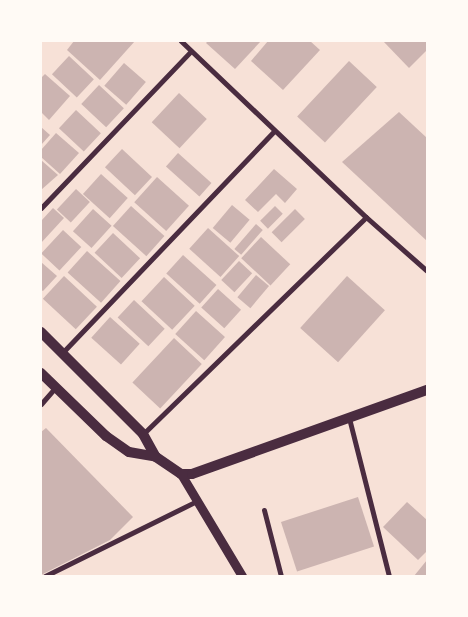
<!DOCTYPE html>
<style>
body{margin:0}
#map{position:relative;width:468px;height:617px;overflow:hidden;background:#f7e1d7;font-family:Raleway,sans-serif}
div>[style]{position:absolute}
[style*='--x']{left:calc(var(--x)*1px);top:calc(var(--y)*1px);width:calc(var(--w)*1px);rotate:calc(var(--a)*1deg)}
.building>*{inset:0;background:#ccb4b1;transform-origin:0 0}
.minor>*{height:5px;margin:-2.5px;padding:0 2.5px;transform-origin:2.5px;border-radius:2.5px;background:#4a2c40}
.tertiary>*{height:9px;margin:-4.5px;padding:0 4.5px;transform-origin:4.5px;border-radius:4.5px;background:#4a2c40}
.secondary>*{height:10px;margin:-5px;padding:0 5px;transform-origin:5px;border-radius:5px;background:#4a2c40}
span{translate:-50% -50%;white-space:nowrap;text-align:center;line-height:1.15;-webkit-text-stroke:5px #fffaf5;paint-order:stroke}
.frame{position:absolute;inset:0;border:42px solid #fffaf5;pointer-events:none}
</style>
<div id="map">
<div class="building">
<div style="clip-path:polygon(74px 41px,135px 41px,100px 80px,67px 50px)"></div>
<div style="clip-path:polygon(208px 41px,261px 41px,235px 69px,206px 43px)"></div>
<div style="clip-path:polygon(268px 41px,310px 41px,320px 50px,283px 90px,251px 61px)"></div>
<div style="clip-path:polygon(383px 41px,427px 41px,427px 50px,409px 68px)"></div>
<div style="left:69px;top:56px;width:34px;height:25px;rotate:43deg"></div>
<div style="left:349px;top:61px;width:38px;height:76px;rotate:43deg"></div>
<div style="left:124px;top:63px;width:29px;height:30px;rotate:41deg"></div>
<div style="clip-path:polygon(45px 74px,70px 96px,49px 120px,41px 112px,41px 78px)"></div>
<div style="left:99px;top:85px;width:34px;height:26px;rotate:43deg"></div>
<div style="left:179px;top:93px;width:38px;height:40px;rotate:43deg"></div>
<div style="left:76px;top:110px;width:34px;height:25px;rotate:43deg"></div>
<div style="clip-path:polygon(399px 112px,427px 138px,427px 241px,342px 162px)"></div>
<div style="clip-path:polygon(41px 127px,50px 135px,41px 145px)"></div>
<div style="clip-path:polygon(56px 133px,79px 153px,60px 174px,41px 157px,41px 150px)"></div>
<div style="left:122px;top:149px;width:41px;height:25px;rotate:43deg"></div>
<div style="left:178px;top:153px;width:45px;height:18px;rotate:42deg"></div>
<div style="clip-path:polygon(41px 160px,58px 175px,41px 190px)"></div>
<div style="clip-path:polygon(274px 169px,297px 189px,285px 203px,276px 194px,258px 212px,245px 200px)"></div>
<div style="left:101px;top:174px;width:36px;height:27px;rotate:42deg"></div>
<div style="left:157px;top:177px;width:43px;height:34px;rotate:42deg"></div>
<div style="left:76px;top:189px;width:19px;height:28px;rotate:43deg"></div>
<div style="left:232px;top:205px;width:23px;height:30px;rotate:40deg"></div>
<div style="left:131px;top:206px;width:45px;height:27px;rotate:42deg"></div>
<div style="left:275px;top:206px;width:11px;height:21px;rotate:45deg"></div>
<div style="clip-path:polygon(53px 208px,64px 218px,41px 243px,41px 221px)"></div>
<div style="left:93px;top:209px;width:25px;height:30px;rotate:42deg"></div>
<div style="left:295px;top:209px;width:14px;height:33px;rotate:45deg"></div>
<div style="left:256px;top:224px;width:9px;height:33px;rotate:41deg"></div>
<div style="left:208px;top:228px;width:42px;height:28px;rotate:42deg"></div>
<div style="left:63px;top:230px;width:25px;height:32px;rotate:43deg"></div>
<div style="left:113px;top:233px;width:37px;height:27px;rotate:43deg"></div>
<div style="left:261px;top:237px;width:40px;height:29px;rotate:43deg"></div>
<div style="left:87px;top:251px;width:45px;height:29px;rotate:42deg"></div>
<div style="left:183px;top:255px;width:45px;height:25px;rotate:42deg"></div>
<div style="left:239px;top:261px;width:18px;height:26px;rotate:43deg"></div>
<div style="clip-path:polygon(41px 262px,57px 276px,43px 291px,41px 290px)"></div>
<div style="left:256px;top:275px;width:17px;height:29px;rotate:40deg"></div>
<div style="left:64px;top:276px;width:45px;height:31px;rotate:43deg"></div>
<div style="left:347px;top:276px;width:51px;height:70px;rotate:42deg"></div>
<div style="left:164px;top:277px;width:42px;height:33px;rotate:43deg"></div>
<div style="left:218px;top:289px;width:31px;height:25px;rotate:42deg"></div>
<div style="left:134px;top:300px;width:42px;height:24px;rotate:43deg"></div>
<div style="left:196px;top:311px;width:39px;height:31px;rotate:42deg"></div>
<div style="left:110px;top:317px;width:40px;height:28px;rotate:42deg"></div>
<div style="left:174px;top:338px;width:38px;height:61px;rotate:43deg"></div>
<div style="clip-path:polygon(46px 428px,133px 517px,110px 540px,41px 575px,41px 432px)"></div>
<div style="left:358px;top:497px;width:52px;height:81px;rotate:72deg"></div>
<div style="clip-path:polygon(407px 502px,427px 520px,427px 551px,418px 560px,383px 527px)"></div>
<div style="clip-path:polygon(427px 560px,427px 576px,414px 576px)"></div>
</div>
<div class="minor">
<div style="--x:181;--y:41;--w:255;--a:43.6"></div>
<div style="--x:366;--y:217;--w:81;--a:41.5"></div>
<div style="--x:41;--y:208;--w:217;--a:-46.3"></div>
<div style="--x:63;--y:352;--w:306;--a:-46.3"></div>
<div style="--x:41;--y:404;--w:23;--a:-49"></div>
<div style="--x:349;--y:418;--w:163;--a:75.8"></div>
<div style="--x:143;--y:434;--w:311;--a:-44.2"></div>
<div style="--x:264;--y:510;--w:68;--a:75.6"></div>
<div style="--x:45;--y:576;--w:169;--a:-26.3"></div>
</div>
<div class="tertiary">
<div style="--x:181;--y:474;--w:119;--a:59.1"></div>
</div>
<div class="secondary">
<div style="--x:41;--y:332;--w:144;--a:45"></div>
<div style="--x:143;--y:434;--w:26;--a:61"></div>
<div style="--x:156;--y:457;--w:30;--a:34"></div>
<div style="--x:181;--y:474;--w:11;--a:0"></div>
<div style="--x:192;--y:474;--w:250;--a:-19.7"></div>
<div style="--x:41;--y:373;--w:91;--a:44.1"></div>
<div style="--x:106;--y:436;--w:28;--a:35"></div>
<div style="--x:129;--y:452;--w:27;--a:10"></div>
</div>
<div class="frame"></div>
</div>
